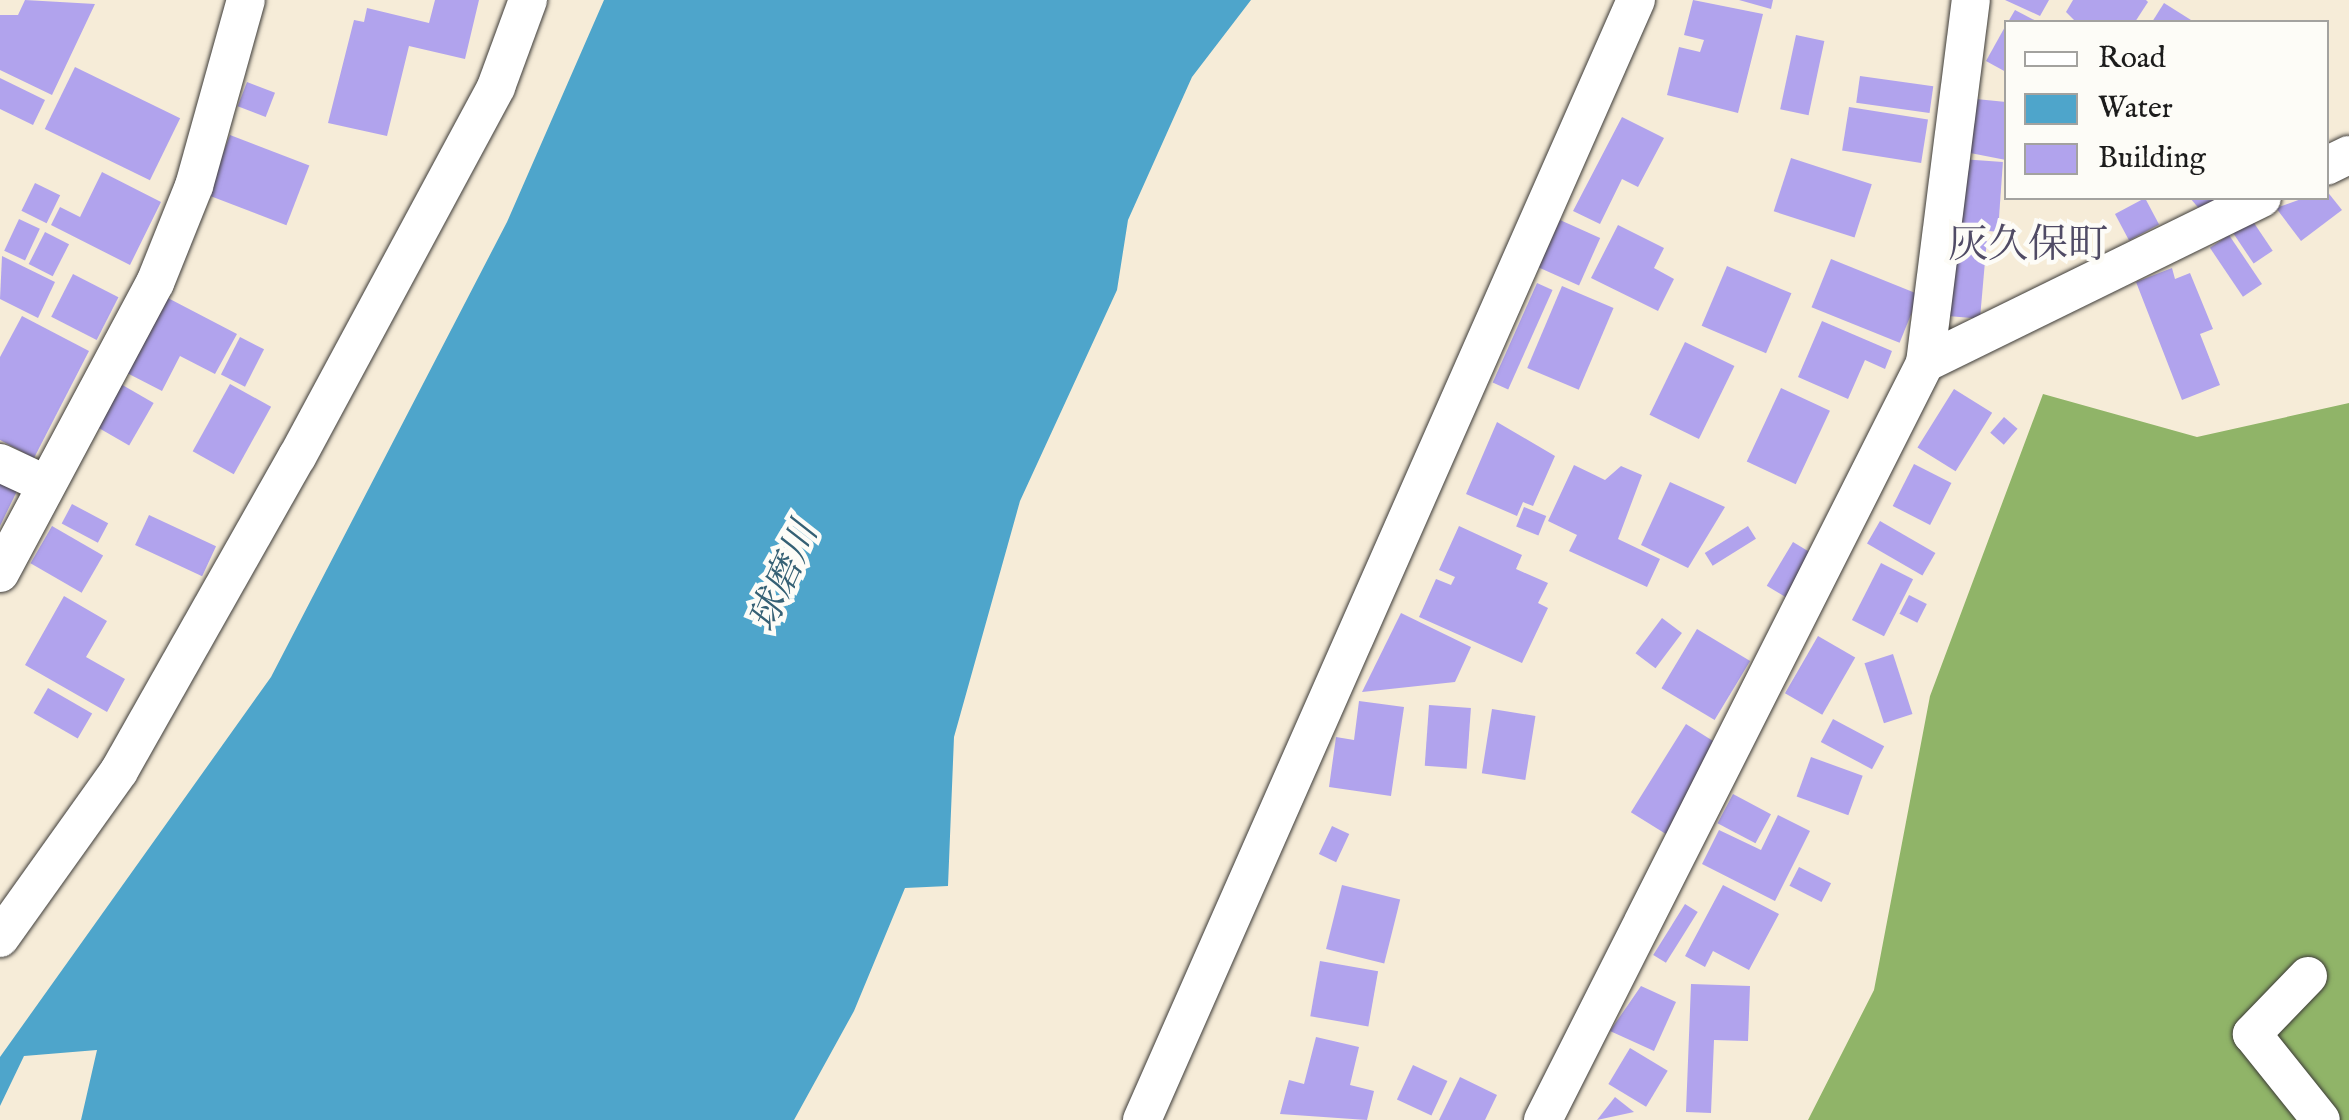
<!DOCTYPE html>
<meta charset="utf-8">
<style>
body{margin:0}
#map{position:relative;width:2349px;height:1120px;overflow:hidden;background:#f6ecd8;font-family:"IM FELL English","Noto Serif JP",serif}
div>[style]{position:absolute}
[style*='--x']{left:calc(var(--x)*1px);top:calc(var(--y)*1px);width:calc(var(--w)*1px);rotate:calc(var(--a)*1deg)}
.forest>*{inset:0;background:#90b468}
.water>*{inset:0;background:#4ea5cb}
.building>*{inset:0;background:#b1a3ed;transform-origin:0 0}
.roads{filter:drop-shadow(0 0 2px #3d3b38) drop-shadow(0 0 2px #3d3b38)}
.street>*{height:38px;margin:-19px;padding:0 19px;transform-origin:19px;border-radius:19px;background:#fff}
span{translate:-50% -50%;white-space:nowrap;text-align:center;line-height:1.15;-webkit-text-stroke:9px #fdfcf7;paint-order:stroke}
.water-label{font-size:38px;color:#356074;font-style:italic}
.quarter-label{font-size:40px;color:#504b65}
.legend{position:absolute;left:2004px;top:20px;width:325px;height:180px;box-sizing:border-box;background:#fdfcf7;border:2px solid #a3a29f;margin:0;padding:12px 18px;list-style:none;font-size:30px;color:#1c1c1c}
.legend li{display:flex;align-items:center;gap:20px;height:50px}
.legend b{width:50px;border:2px solid #a3a29f}
</style>
<div id="map">
<div class="forest">
<div style="clip-path:polygon(2043px 394px,2197px 437px,2349px 403px,2349px 1120px,1808px 1120px,1874px 990px,1930px 696px)"></div>
</div>
<div class="water">
<div style="clip-path:polygon(604px 0,1251px 0,1192px 77px,1128px 220px,1117px 290px,1020px 501px,954px 737px,948px 886px,905px 888px,854px 1011px,794px 1120px,81px 1120px,97px 1050px,24px 1056px,0 1106px,0 1057px,271px 677px,507px 222px)"></div>
</div>
<div class="building">
<div style="clip-path:polygon(25px 0,95px 4px,52px 95px,0 70px,0 15px,18px 15px)"></div>
<div style="clip-path:polygon(435px 0,479px 0,465px 59px,409px 46px,387px 136px,328px 123px,354px 20px,364px 22px,367px 8px,429px 23px)"></div>
<div style="clip-path:polygon(1693px 0,1763px 14px,1738px 113px,1667px 95px,1679px 47px,1700px 52px,1704px 40px,1684px 35px)"></div>
<div style="clip-path:polygon(1739px 0,1773px 0,1771px 9px)"></div>
<div style="clip-path:polygon(2005px 0,2049px 0,2040px 16px)"></div>
<div style="clip-path:polygon(2073px 0,2146px 0,2148px 2px,2135px 22px,2076px 22px,2066px 12px)"></div>
<div style="clip-path:polygon(2164px 3px,2191px 20px,2189px 22px,2152px 22px)"></div>
<div style="clip-path:polygon(2015px 10px,2038px 22px,2008px 22px)"></div>
<div style="clip-path:polygon(2006px 25px,2006px 72px,1986px 61px)"></div>
<div style="left:1796px;top:35px;width:29px;height:76px;rotate:12deg"></div>
<div style="left:75px;top:67px;width:117px;height:69px;rotate:26deg"></div>
<div style="left:1860px;top:76px;width:74px;height:27px;rotate:8deg"></div>
<div style="clip-path:polygon(0 78px,45px 100px,33px 125px,0 109px)"></div>
<div style="left:247px;top:82px;width:30px;height:26px;rotate:21deg"></div>
<div style="clip-path:polygon(1966px 98px,2006px 102px,2006px 160px,1960px 151px)"></div>
<div style="left:1849px;top:107px;width:80px;height:44px;rotate:9deg"></div>
<div style="clip-path:polygon(1622px 117px,1664px 138px,1638px 187px,1622px 179px,1600px 224px,1573px 211px)"></div>
<div style="left:230px;top:135px;width:85px;height:64px;rotate:21deg"></div>
<div style="left:1791px;top:158px;width:85px;height:56px;rotate:18deg"></div>
<div style="left:1961px;top:159px;width:42px;height:70px;rotate:4deg"></div>
<div style="clip-path:polygon(102px 172px,161px 202px,130px 265px,51px 225px,60px 207px,80px 217px)"></div>
<div style="left:35px;top:183px;width:28px;height:31px;rotate:26deg"></div>
<div style="clip-path:polygon(2326px 190px,2342px 210px,2301px 241px,2276px 208px)"></div>
<div style="left:2145px;top:198px;width:30px;height:34px;rotate:62deg"></div>
<div style="clip-path:polygon(2190px 198px,2218px 198px,2202px 212px)"></div>
<div style="left:19px;top:219px;width:23px;height:35px;rotate:25deg"></div>
<div style="left:1560px;top:220px;width:44px;height:52px;rotate:24deg"></div>
<div style="left:2252px;top:220px;width:37px;height:23px;rotate:56deg"></div>
<div style="clip-path:polygon(1618px 225px,1664px 248px,1654px 268px,1674px 279px,1658px 311px,1591px 278px)"></div>
<div style="left:45px;top:232px;width:27px;height:36px;rotate:27deg"></div>
<div style="left:2229px;top:235px;width:59px;height:23px;rotate:56deg"></div>
<div style="left:1952px;top:237px;width:35px;height:79px;rotate:5deg"></div>
<div style="clip-path:polygon(2px 256px,55px 282px,38px 318px,0 299px)"></div>
<div style="left:1831px;top:259px;width:95px;height:52px;rotate:22deg"></div>
<div style="left:1727px;top:266px;width:70px;height:65px;rotate:23deg"></div>
<div style="clip-path:polygon(2172px 268px,2175px 279px,2190px 273px,2213px 329px,2200px 334px,2220px 385px,2182px 400px,2136px 282px)"></div>
<div style="left:73px;top:274px;width:51px;height:48px;rotate:27deg"></div>
<div style="left:1537px;top:283px;width:17px;height:109px;rotate:24deg"></div>
<div style="left:1562px;top:286px;width:56px;height:89px;rotate:23deg"></div>
<div style="clip-path:polygon(166px 297px,237px 334px,215px 374px,180px 356px,162px 391px,127px 373px)"></div>
<div style="clip-path:polygon(22px 316px,89px 351px,34px 458px,0 440px,0 357px)"></div>
<div style="clip-path:polygon(1822px 321px,1892px 351px,1885px 369px,1865px 360px,1848px 399px,1798px 377px)"></div>
<div style="left:240px;top:337px;width:27px;height:42px;rotate:27deg"></div>
<div style="left:1685px;top:342px;width:55px;height:81px;rotate:26deg"></div>
<div style="left:119px;top:383px;width:40px;height:49px;rotate:30deg"></div>
<div style="left:230px;top:384px;width:47px;height:77px;rotate:29deg"></div>
<div style="left:1781px;top:388px;width:54px;height:81px;rotate:25deg"></div>
<div style="left:1954px;top:389px;width:45px;height:69px;rotate:32deg"></div>
<div style="left:2004px;top:417px;width:18px;height:21px;rotate:41deg"></div>
<div style="clip-path:polygon(1497px 422px,1555px 456px,1533px 506px,1523px 502px,1517px 516px,1466px 494px)"></div>
<div style="left:1914px;top:464px;width:42px;height:47px;rotate:27deg"></div>
<div style="clip-path:polygon(1574px 465px,1605px 480px,1621px 466px,1642px 475px,1618px 539px,1660px 559px,1647px 587px,1569px 551px,1577px 535px,1548px 521px)"></div>
<div style="clip-path:polygon(1670px 482px,1725px 507px,1688px 568px,1641px 545px)"></div>
<div style="clip-path:polygon(0 483px,17px 491px,0 526px)"></div>
<div style="left:72px;top:504px;width:41px;height:22px;rotate:28deg"></div>
<div style="left:1524px;top:507px;width:24px;height:21px;rotate:22deg"></div>
<div style="left:149px;top:515px;width:74px;height:33px;rotate:25deg"></div>
<div style="left:1880px;top:521px;width:64px;height:26px;rotate:30deg"></div>
<div style="left:52px;top:526px;width:59px;height:43px;rotate:30deg"></div>
<div style="clip-path:polygon(1459px 526px,1522px 555px,1516px 569px,1548px 583px,1538px 603px,1548px 608px,1522px 663px,1419px 617px,1436px 579px,1451px 585px,1455px 577px,1439px 570px)"></div>
<div style="left:1748px;top:526px;width:15px;height:51px;rotate:58deg"></div>
<div style="left:1793px;top:542px;width:31px;height:51px;rotate:31deg"></div>
<div style="left:1881px;top:563px;width:36px;height:64px;rotate:27deg"></div>
<div style="left:1909px;top:595px;width:20px;height:21px;rotate:27deg"></div>
<div style="clip-path:polygon(64px 596px,107px 621px,86px 657px,125px 679px,107px 712px,25px 665px)"></div>
<div style="clip-path:polygon(1401px 613px,1471px 647px,1455px 682px,1362px 692px)"></div>
<div style="left:1662px;top:618px;width:25px;height:44px;rotate:37deg"></div>
<div style="left:1697px;top:629px;width:62px;height:69px;rotate:31deg"></div>
<div style="left:1818px;top:636px;width:43px;height:66px;rotate:30deg"></div>
<div style="left:1893px;top:654px;width:63px;height:30px;rotate:72deg"></div>
<div style="left:48px;top:688px;width:51px;height:29px;rotate:30deg"></div>
<div style="clip-path:polygon(1359px 701px,1404px 707px,1391px 796px,1329px 787px,1336px 737px,1354px 740px)"></div>
<div style="left:1429px;top:705px;width:42px;height:61px;rotate:4deg"></div>
<div style="left:1492px;top:709px;width:44px;height:65px;rotate:9deg"></div>
<div style="left:1833px;top:719px;width:58px;height:26px;rotate:28deg"></div>
<div style="left:1686px;top:724px;width:46px;height:104px;rotate:32deg"></div>
<div style="left:1811px;top:757px;width:55px;height:42px;rotate:20deg"></div>
<div style="left:1733px;top:794px;width:43px;height:33px;rotate:28deg"></div>
<div style="clip-path:polygon(1778px 815px,1810px 831px,1775px 901px,1702px 864px,1719px 830px,1761px 850px)"></div>
<div style="left:1332px;top:826px;width:19px;height:31px;rotate:25deg"></div>
<div style="left:1799px;top:867px;width:36px;height:21px;rotate:27deg"></div>
<div style="left:1342px;top:885px;width:60px;height:66px;rotate:14deg"></div>
<div style="clip-path:polygon(1723px 885px,1779px 914px,1749px 970px,1713px 951px,1705px 967px,1685px 956px)"></div>
<div style="left:1685px;top:904px;width:15px;height:60px;rotate:32deg"></div>
<div style="left:1320px;top:961px;width:59px;height:56px;rotate:10deg"></div>
<div style="clip-path:polygon(1691px 984px,1750px 986px,1748px 1041px,1714px 1040px,1711px 1113px,1686px 1112px)"></div>
<div style="clip-path:polygon(1641px 986px,1676px 1002px,1654px 1051px,1610px 1031px)"></div>
<div style="clip-path:polygon(1316px 1037px,1359px 1047px,1350px 1085px,1374px 1091px,1367px 1120px,1280px 1114px,1289px 1080px,1304px 1084px)"></div>
<div style="left:1630px;top:1048px;width:44px;height:42px;rotate:31deg"></div>
<div style="left:1413px;top:1065px;width:38px;height:38px;rotate:25deg"></div>
<div style="clip-path:polygon(1460px 1077px,1497px 1095px,1485px 1120px,1439px 1120px)"></div>
<div style="clip-path:polygon(1615px 1097px,1634px 1112px,1597px 1120px)"></div>
</div>
<div class="roads">
<div class="street">
<div style="--x:2326;--y:166;--w:25;--a:-26"></div>
<div style="--x:1925;--y:363;--w:375;--a:-26.1"></div>
<div style="--x:0;--y:463;--w:50;--a:25"></div>
<div style="--x:0;--y:573;--w:329;--a:-61.9"></div>
<div style="--x:155;--y:283;--w:105;--a:-68.1"></div>
<div style="--x:194;--y:186;--w:193;--a:-74.4"></div>
<div style="--x:0;--y:938;--w:205;--a:-54.5"></div>
<div style="--x:119;--y:771;--w:361;--a:-60.5"></div>
<div style="--x:297;--y:457;--w:420;--a:-61.7"></div>
<div style="--x:496;--y:87;--w:93;--a:-69.8"></div>
<div style="--x:2308;--y:976;--w:81;--a:134"></div>
<div style="--x:2252;--y:1034;--w:110;--a:51.3"></div>
<div style="--x:1142;--y:1120;--w:1224;--a:-66.2"></div>
<div style="--x:1543;--y:1120;--w:848;--a:-63.22"></div>
<div style="--x:1925;--y:363;--w:366;--a:-82.8"></div>
</div>
</div>
<div class="water-label">
<span style="left:786px;top:578px;rotate:-66deg">球磨川</span>
</div>
<div class="quarter-label">
<span style="left:2028px;top:247px">灰久保町</span>
</div>
<ul class="legend">
<li><b style="height:12px;background:#fff"></b>Road</li>
<li><b style="height:28px;background:#4ea5cb"></b>Water</li>
<li><b style="height:28px;background:#b1a3ed"></b>Building</li>
</ul>
</div>
